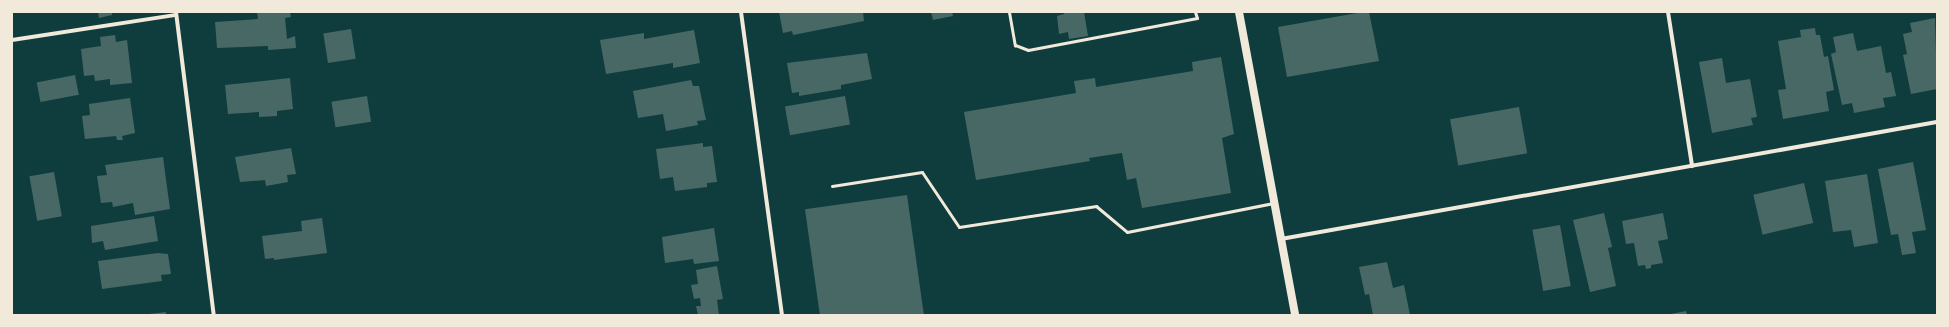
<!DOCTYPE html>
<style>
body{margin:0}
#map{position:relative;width:1949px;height:327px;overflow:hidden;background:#0f3d3e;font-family:"Varela Round",sans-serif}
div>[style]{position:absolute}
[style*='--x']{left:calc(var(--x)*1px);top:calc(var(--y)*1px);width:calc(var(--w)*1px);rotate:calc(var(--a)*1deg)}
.building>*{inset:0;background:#486865;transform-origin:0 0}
.service>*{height:3px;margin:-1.5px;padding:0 1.5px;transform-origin:1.5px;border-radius:1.5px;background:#f1e9da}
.minor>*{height:4px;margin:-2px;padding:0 2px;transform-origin:2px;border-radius:2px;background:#f1e9da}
.secondary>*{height:8px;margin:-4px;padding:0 4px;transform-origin:4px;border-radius:4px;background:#f1e9da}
span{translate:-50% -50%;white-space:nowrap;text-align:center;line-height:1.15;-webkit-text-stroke:4px #f1e9da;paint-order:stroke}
.frame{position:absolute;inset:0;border:13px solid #f1e9da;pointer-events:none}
</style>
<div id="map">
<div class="building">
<div style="clip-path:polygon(98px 12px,112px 12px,112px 15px,99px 18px)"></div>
<div style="clip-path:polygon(257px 12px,290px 12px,291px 17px,285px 18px,287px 39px,295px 36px,296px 48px,268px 50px,268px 46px,217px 48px,215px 22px,258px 19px)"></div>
<div style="clip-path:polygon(779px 12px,863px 12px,864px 21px,793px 35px,792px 31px,783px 33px)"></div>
<div style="clip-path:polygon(931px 12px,952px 12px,953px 16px,933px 20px)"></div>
<div style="clip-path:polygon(1064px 12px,1084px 12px,1088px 36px,1069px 39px,1068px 32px,1059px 34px,1057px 16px,1064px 14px)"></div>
<div style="clip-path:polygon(1363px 12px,1369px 12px,1379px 61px,1287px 77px,1278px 27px)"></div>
<div style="clip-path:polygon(1935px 18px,1937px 89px,1911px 94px,1903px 55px,1907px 54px,1903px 34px,1912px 32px,1910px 23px)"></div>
<div style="clip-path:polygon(1815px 28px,1816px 35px,1820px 35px,1824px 57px,1828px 56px,1834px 90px,1826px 92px,1829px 111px,1783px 119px,1778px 90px,1786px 89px,1778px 41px,1801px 37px,1800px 30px)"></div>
<div style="left:351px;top:29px;width:30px;height:28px;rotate:81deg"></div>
<div style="clip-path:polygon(694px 30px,700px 63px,673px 68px,673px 63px,606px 74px,600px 40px,644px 33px,644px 39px)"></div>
<div style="clip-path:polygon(1853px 33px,1857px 51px,1881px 46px,1886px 73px,1891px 72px,1896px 96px,1883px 98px,1885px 107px,1854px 113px,1852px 103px,1842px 105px,1831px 54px,1836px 52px,1833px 37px)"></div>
<div style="clip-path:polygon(115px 35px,116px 42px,127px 40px,132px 83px,110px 85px,110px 79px,95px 81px,94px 75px,84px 76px,81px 49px,101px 46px,100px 37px)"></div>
<div style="clip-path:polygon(867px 53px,872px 79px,841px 85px,841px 89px,799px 96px,799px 92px,792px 93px,787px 63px)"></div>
<div style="clip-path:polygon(1221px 57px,1234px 134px,1222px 138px,1231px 193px,1142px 208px,1136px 178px,1127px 180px,1122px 153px,1089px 158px,1090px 161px,976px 180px,964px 112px,1076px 93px,1074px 81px,1095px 78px,1096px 87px,1193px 71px,1192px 62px)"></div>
<div style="clip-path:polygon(1722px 58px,1726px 83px,1750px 79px,1757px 117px,1751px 118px,1753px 125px,1712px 133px,1699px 62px)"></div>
<div style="left:75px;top:75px;width:20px;height:39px;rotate:79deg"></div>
<div style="clip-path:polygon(290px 78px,293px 109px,277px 111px,277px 116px,259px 117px,259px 112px,228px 114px,225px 85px)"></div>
<div style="clip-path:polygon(691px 80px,693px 86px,699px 86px,706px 120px,697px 121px,698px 125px,666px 131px,663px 114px,638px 118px,633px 91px)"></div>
<div style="left:367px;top:96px;width:26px;height:36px;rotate:81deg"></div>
<div style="left:845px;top:96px;width:29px;height:61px;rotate:80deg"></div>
<div style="clip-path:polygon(130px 98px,135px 133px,122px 136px,123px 140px,117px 140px,116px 136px,85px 139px,82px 116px,90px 115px,89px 104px)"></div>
<div style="left:1519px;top:107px;width:47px;height:70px;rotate:80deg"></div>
<div style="clip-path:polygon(703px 143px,703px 147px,712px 146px,717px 182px,707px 183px,707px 187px,675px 191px,673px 177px,660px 179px,656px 149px)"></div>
<div style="clip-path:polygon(291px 148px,296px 174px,287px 175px,288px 182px,266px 186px,265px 180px,240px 182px,235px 157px)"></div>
<div style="clip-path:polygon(163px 157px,170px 209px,135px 215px,133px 203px,113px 207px,112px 202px,101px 203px,97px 176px,107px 175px,105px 165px)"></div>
<div style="clip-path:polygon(1913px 162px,1926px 230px,1912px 232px,1916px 253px,1902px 255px,1898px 234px,1891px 235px,1878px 169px)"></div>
<div style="left:54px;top:172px;width:45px;height:25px;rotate:80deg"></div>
<div style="clip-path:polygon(1867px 174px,1878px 243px,1854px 247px,1851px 230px,1833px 232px,1825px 181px)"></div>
<div style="left:1804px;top:183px;width:41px;height:52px;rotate:77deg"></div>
<div style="left:907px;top:195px;width:121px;height:103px;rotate:82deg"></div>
<div style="clip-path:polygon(1604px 213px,1612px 247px,1608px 248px,1616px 286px,1590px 292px,1573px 220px)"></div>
<div style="clip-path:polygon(1663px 213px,1668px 239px,1658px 241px,1663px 263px,1651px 265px,1651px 268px,1646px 269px,1645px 265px,1638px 266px,1634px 243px,1626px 244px,1622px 221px)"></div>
<div style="clip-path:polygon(154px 216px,158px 241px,105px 250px,103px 241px,92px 243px,91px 226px)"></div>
<div style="clip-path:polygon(322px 218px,327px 253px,274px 260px,274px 258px,265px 259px,262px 236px,302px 231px,301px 221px)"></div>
<div style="left:1560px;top:225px;width:62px;height:28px;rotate:80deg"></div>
<div style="clip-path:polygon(714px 228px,719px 261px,694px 264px,693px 259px,665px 263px,662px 237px)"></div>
<div style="clip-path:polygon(158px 253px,168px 254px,171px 274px,161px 275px,162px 281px,102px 289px,98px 261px)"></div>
<div style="clip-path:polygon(1387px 262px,1393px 288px,1404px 285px,1410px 315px,1373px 315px,1369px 294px,1365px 295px,1359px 267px)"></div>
<div style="clip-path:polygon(717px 266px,723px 299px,717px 300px,719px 315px,698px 315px,696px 306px,701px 306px,700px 298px,694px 299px,691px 285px,698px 284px,696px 270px)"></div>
<div style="clip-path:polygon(1686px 311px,1687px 315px,1671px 315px,1671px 314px)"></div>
<div style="clip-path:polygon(166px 312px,166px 315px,149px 315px,149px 314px)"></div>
</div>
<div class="service">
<div style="--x:1009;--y:12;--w:34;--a:80"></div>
<div style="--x:1015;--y:45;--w:14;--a:21"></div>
<div style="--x:1028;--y:50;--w:172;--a:-10.7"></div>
<div style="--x:1197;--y:18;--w:6;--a:-108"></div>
<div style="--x:832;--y:186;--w:91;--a:-8.8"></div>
<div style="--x:922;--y:172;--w:66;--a:56.1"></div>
<div style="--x:959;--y:227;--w:139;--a:-8.7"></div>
<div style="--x:1096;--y:206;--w:40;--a:40"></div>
<div style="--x:1127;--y:232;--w:149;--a:-11.2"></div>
</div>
<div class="minor">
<div style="--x:176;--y:12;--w:305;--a:82.9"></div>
<div style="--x:741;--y:12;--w:306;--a:82.3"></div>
<div style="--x:1668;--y:12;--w:156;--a:81.1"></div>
<div style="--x:12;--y:40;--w:166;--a:-8.7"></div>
<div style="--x:1281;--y:239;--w:666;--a:-10.11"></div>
</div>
<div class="secondary">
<div style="--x:1239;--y:12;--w:308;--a:79.5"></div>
</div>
<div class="frame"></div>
</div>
